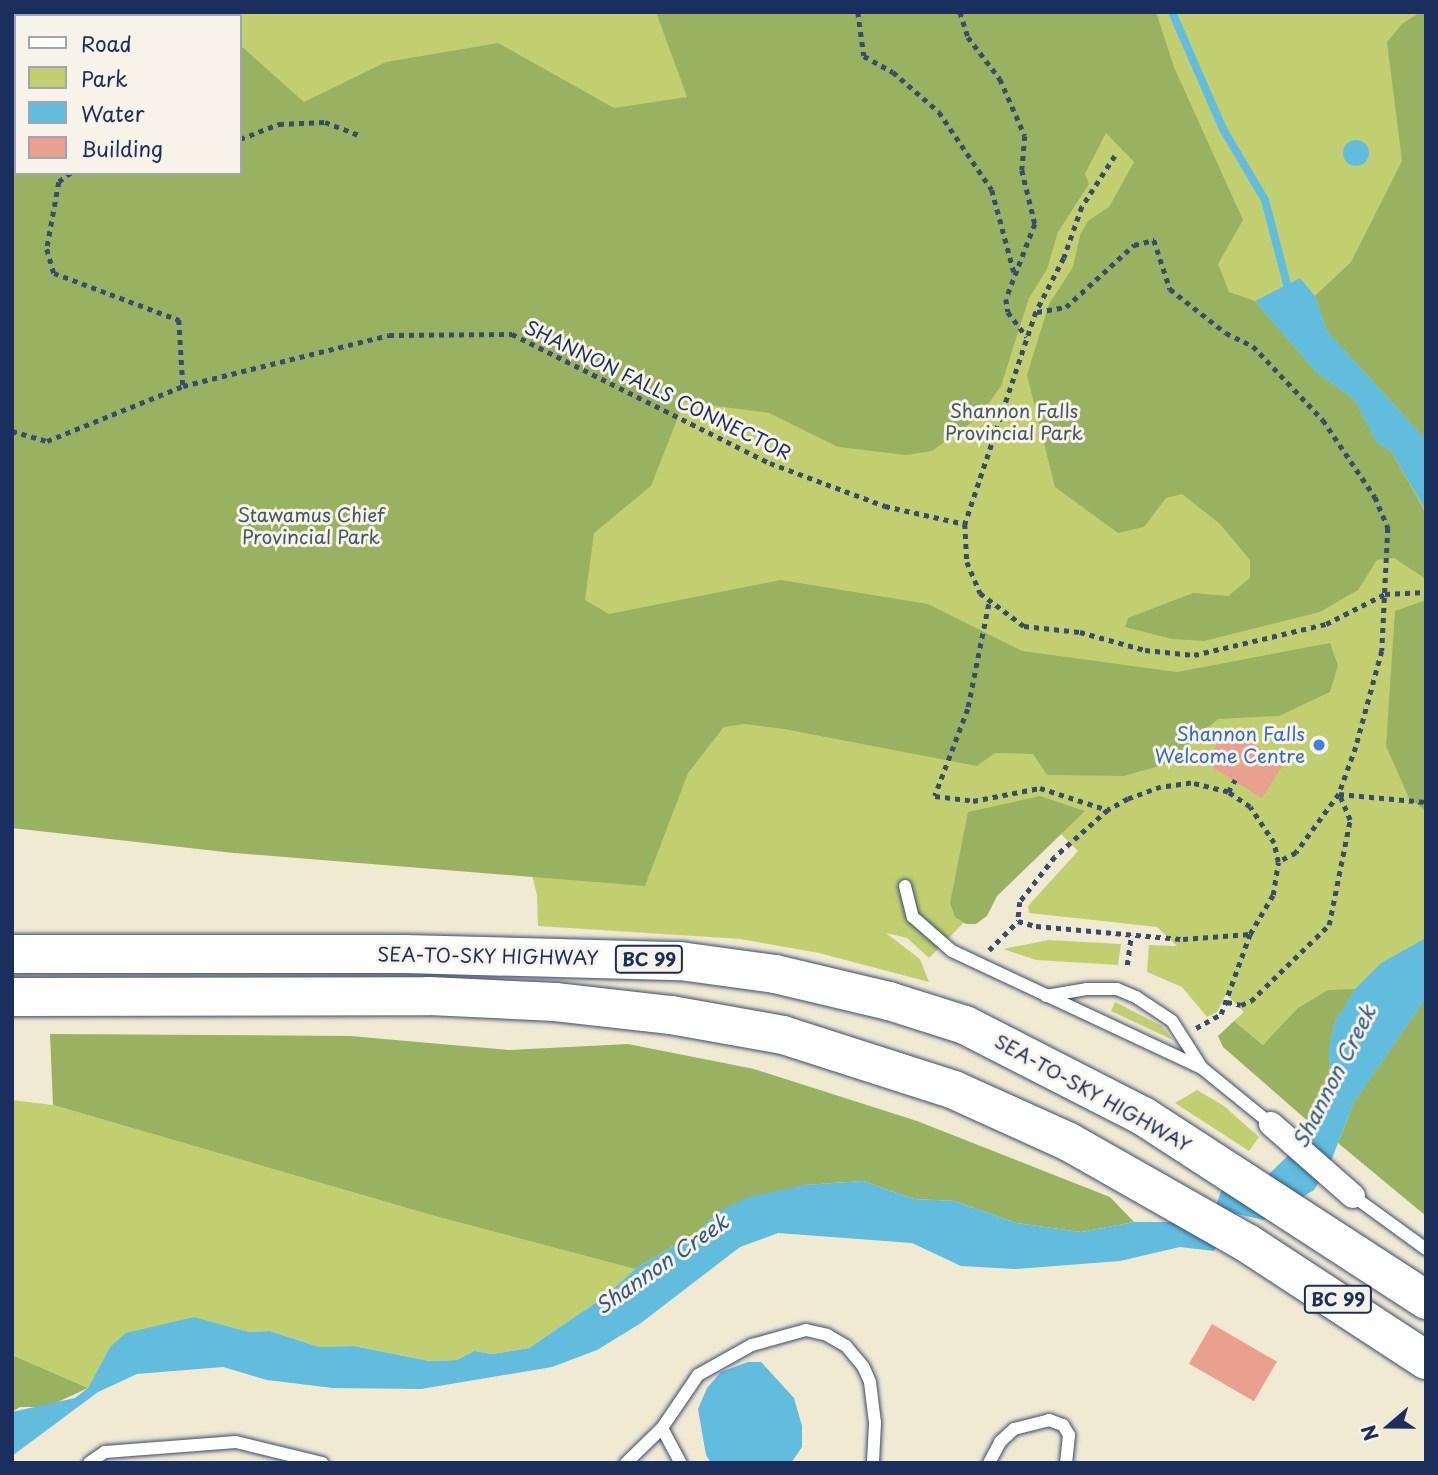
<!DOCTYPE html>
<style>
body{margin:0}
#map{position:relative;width:1438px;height:1475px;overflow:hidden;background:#f0ead3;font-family:"Playpen Sans",sans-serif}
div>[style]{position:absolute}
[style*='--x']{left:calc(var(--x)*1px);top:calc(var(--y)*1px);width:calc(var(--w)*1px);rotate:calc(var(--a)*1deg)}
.green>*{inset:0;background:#c2cf70}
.forest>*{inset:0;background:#99b262}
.water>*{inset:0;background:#61bcde}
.round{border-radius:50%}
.stream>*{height:8px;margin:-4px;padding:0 4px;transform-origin:4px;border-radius:4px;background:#61bcde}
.building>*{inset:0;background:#e9a08f;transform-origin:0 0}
.path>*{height:4.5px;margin-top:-2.25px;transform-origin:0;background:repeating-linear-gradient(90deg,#3b4b70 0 5px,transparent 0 10px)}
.roads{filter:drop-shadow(0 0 2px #3b4b70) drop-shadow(0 0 2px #3b4b70)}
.lane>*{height:12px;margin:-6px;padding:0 6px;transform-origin:6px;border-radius:6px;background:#fff}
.street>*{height:24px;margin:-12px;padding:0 12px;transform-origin:12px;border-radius:12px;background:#fff}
.highway>*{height:38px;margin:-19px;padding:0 19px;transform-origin:19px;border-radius:19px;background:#fff}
.dots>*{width:19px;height:19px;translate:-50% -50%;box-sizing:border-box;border:4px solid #f7f3e8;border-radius:50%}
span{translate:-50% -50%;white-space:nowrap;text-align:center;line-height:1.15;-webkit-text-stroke:6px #f7f3e8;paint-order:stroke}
.shield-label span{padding:2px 5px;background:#f7f3e8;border:2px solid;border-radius:5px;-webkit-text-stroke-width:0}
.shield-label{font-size:18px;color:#1b2f5e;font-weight:700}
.street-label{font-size:19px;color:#1b2f5e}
.park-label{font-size:19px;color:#455762}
.shop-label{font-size:19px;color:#366cbe}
.right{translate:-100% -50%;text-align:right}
.water-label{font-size:21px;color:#305984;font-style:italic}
.frame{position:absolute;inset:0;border:14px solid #1b2f5e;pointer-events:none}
.legend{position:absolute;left:14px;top:14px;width:228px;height:161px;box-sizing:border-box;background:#f7f3e8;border:2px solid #9fa5b1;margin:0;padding:9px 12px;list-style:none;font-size:21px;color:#1b2f5e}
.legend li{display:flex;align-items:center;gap:14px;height:35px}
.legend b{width:35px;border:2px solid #9fa5b1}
.north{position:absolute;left:1354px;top:1391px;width:70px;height:70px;-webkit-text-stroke:5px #f7f3e8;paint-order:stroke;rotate:250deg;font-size:19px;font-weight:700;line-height:28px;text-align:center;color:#1b2f5e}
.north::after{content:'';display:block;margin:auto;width:24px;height:32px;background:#1b2f5e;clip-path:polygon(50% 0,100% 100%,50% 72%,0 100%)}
</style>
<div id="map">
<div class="green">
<div style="clip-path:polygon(evenodd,12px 12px,1426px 12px,1426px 1188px,1271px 1038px,1263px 1045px,1234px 1021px,1244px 1012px,1226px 994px,1217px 1012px,1207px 1017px,1182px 987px,1147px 972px,1149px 945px,1177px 946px,1157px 927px,1029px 913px,1028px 906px,1078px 851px,1056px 829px,929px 958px,907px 938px,886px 933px,920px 959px,929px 982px,819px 953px,740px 939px,538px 926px,537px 895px,520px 826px,12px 824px,12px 12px,16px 16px,240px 16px,240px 173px,16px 173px,16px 16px)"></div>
<div style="clip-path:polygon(1049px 940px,1121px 944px,1118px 965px,1036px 960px,1003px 949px)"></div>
<div style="clip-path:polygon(1115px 1002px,1162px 1026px,1173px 1040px,1111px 1011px)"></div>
<div style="clip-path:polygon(1197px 1090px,1224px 1106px,1259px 1137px,1249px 1151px,1175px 1103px)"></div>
<div style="clip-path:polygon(12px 1100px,53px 1105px,431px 1215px,635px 1269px,607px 1295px,529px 1348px,493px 1354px,474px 1351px,457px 1360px,429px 1361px,354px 1346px,319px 1347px,270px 1331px,249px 1332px,193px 1317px,110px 1347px,88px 1388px,12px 1355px)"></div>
</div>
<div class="forest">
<div style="clip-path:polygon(12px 12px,206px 16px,16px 16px,16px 173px,240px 173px,240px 45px,304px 102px,386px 62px,498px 43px,614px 108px,687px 97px,656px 12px,1156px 12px,1174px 67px,1243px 220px,1218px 264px,1229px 292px,1255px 301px,1316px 372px,1355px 400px,1377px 443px,1391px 451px,1426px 513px,1426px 579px,1394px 558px,1377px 560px,1358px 590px,1320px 612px,1204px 641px,1172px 639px,1125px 627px,1128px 618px,1193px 593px,1228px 596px,1250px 578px,1250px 560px,1220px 524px,1182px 494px,1166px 498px,1144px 527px,1118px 533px,1055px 487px,1027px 375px,1049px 304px,1073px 267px,1080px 235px,1088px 221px,1109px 207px,1134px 162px,1106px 133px,1085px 174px,1089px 184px,1058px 232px,1047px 269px,1029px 298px,1001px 386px,979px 417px,932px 451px,906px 455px,838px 447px,769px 413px,684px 402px,651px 486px,594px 533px,585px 600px,609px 614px,781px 580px,928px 604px,1022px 651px,1177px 672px,1330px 643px,1338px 665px,1330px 692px,1279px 716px,1218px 719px,1166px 764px,1124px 776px,1047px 775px,1033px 754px,995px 753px,977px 766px,784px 729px,744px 724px,724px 727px,688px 773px,645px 886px,234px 853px,12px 828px)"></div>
<div style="clip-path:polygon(1420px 12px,1426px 12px,1426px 440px,1327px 331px,1315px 296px,1351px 262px,1402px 161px,1387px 42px,1402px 24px)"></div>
<div style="clip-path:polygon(1426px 600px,1426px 811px,1409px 798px,1386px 746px,1395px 611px)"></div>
<div style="clip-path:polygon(1040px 796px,1085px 811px,997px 896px,987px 916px,976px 924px,966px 924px,955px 917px,950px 903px,968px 812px)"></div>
<div style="clip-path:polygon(1355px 989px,1335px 1022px,1329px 1048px,1330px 1080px,1310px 1123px,1223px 1047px,1218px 1036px,1234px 1021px,1263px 1045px,1298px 1008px,1328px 990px)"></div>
<div style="clip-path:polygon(1426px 998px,1426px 1216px,1338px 1143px,1354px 1102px)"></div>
<div style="clip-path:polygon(50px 1034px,350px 1036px,509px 1050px,628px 1044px,754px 1069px,917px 1121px,1110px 1197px,1134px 1222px,1081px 1232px,1016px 1223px,955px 1201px,914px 1199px,863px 1181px,805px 1185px,719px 1211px,699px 1231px,635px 1269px,431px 1215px,53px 1105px)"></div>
<div style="clip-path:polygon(12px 1355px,88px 1388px,47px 1407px,20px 1407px,12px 1412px)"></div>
</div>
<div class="water">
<div class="round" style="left:1343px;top:140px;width:26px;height:26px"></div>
<div style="clip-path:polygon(1300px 278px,1315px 296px,1327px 331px,1426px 440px,1426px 511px,1391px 451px,1377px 443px,1355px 400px,1316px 372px,1255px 301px)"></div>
<div style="clip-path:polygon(1426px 938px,1426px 998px,1354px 1102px,1329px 1166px,1314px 1190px,1264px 1220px,1237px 1214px,1214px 1251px,1180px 1247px,1120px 1261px,1015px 1269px,961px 1266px,912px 1243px,778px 1233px,740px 1247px,641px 1323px,597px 1350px,552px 1367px,421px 1389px,333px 1388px,267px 1380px,223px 1367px,137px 1374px,98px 1392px,12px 1456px,12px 1412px,75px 1398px,88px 1388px,110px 1347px,126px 1333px,194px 1317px,249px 1332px,270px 1331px,319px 1347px,354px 1346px,429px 1361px,457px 1360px,474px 1351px,493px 1354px,529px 1348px,607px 1295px,635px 1269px,699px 1231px,719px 1211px,749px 1197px,805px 1185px,863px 1181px,914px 1199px,955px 1201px,1016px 1223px,1081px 1232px,1134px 1222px,1181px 1222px,1216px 1206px,1221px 1191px,1268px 1175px,1297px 1147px,1330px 1080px,1329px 1048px,1335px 1022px,1355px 989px,1381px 963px)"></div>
<div style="clip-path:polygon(748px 1362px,761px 1362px,794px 1398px,802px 1426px,802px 1447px,791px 1463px,711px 1463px,706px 1455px,698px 1409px,707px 1388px,721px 1372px)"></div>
</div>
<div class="stream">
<div style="--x:1172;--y:12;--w:128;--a:66.4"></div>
<div style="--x:1223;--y:129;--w:82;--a:59.4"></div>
<div style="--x:1265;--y:200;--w:95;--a:75.4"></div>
</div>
<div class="building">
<div style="left:1227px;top:728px;width:67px;height:41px;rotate:32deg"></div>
<div style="left:1212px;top:1324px;width:75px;height:46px;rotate:30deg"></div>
</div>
<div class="path">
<div style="--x:858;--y:12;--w:44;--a:82.2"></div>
<div style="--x:864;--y:56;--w:33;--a:29"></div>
<div style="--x:893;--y:72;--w:61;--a:41"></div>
<div style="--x:939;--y:112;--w:94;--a:55.8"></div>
<div style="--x:992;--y:190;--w:85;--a:75"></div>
<div style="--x:960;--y:12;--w:26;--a:72"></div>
<div style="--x:968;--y:37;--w:53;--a:52.7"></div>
<div style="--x:1000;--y:79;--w:62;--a:66.3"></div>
<div style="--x:1025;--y:136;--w:34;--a:95"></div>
<div style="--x:1022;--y:170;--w:56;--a:76.5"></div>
<div style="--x:1035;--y:224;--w:80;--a:111.1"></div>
<div style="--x:1006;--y:299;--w:13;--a:81"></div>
<div style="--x:1008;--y:312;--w:31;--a:53"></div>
<div style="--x:240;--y:139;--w:42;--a:-21"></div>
<div style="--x:279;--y:124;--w:46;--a:-2.5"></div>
<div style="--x:325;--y:122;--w:36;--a:21"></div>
<div style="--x:1115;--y:156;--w:61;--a:122.9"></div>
<div style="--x:1082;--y:207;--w:54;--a:109.4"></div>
<div style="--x:1064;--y:258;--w:61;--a:117.4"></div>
<div style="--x:1036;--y:312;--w:224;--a:108.5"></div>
<div style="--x:965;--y:524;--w:38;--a:87"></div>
<div style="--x:967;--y:562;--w:34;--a:67"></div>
<div style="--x:980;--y:593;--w:55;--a:36.9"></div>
<div style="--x:1024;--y:626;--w:56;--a:6.1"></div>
<div style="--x:1080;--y:632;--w:67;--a:15.5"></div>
<div style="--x:1145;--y:650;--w:49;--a:5.8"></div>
<div style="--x:1194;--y:655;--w:136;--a:-13.2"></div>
<div style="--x:1326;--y:624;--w:66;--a:-27"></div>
<div style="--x:1385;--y:594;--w:41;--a:-2.8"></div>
<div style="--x:71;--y:173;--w:15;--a:143"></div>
<div style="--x:59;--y:182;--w:68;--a:100.2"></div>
<div style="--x:47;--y:249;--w:25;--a:74"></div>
<div style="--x:54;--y:273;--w:134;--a:20.6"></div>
<div style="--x:179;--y:320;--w:66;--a:86.5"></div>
<div style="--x:1037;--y:312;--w:29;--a:-10"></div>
<div style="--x:1066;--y:307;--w:92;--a:-42.4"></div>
<div style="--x:1134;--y:245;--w:21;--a:-14"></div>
<div style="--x:1154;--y:240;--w:52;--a:71.9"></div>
<div style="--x:1170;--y:289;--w:71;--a:38.2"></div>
<div style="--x:1226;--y:333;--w:30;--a:26"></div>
<div style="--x:1253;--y:346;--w:102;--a:46.6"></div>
<div style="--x:1323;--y:420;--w:93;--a:56"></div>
<div style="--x:1375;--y:497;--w:34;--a:67"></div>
<div style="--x:1388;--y:528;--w:123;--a:92.8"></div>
<div style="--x:1382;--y:651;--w:99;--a:105.2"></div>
<div style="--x:1356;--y:747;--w:50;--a:109.9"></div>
<div style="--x:1339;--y:794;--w:73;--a:126.1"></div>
<div style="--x:1296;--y:853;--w:20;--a:153"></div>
<div style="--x:12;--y:431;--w:36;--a:16"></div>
<div style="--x:47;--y:441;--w:147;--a:-22"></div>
<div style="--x:183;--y:386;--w:212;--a:-13.9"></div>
<div style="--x:389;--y:335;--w:123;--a:-0.5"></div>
<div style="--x:512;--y:334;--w:288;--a:26.6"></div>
<div style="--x:770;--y:463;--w:123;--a:20.5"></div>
<div style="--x:885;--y:506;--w:82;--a:12.7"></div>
<div style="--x:989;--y:604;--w:107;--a:101.3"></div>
<div style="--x:968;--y:709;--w:93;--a:110.8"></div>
<div style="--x:935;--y:796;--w:38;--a:7"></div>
<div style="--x:973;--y:801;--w:68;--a:-11"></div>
<div style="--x:1040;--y:788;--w:71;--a:17.9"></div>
<div style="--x:1228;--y:792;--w:14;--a:-60"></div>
<div style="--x:989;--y:950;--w:41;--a:-45"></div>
<div style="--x:1127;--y:965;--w:30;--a:-82"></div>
<div style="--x:1227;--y:1002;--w:14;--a:12"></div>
<div style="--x:1241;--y:1005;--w:11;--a:-22"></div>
<div style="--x:1251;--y:1001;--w:109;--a:-44.3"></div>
<div style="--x:1329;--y:925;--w:107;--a:-78.7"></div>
<div style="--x:1350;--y:820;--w:28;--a:-113"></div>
<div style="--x:1339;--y:794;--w:87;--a:5.3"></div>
<div style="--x:1196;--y:1028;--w:29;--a:-29"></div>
<div style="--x:1221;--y:1014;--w:85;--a:-70.1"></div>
<div style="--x:1250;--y:934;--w:45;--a:-59.5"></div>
<div style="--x:1273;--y:895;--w:33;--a:-81"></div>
<div style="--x:1278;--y:862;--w:19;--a:-102"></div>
<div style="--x:1274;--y:843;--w:43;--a:-123.7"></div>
<div style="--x:1250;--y:807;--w:27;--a:-146"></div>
<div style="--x:1228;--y:792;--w:38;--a:-166"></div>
<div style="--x:1191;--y:783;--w:30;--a:172"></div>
<div style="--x:1161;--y:787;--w:35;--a:160"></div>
<div style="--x:1128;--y:799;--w:23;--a:151"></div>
<div style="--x:1108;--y:810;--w:71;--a:138.4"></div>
<div style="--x:1055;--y:857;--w:57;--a:127.9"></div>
<div style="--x:1020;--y:902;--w:19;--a:96"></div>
<div style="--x:1018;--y:921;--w:19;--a:16"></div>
<div style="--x:1036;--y:926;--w:148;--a:5.1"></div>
<div style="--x:1183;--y:939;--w:67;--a:-4.3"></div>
</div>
<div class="roads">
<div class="lane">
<div style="--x:905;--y:886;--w:32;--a:76"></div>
<div style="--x:913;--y:917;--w:52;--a:41.1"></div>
<div style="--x:952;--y:951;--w:276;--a:25.1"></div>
<div style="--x:1202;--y:1068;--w:89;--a:39.1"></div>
<div style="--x:1046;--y:996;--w:42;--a:-9.7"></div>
<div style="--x:1087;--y:989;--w:30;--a:0"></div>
<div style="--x:1117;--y:989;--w:21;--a:23"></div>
<div style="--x:1136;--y:997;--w:43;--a:33.7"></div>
<div style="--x:1172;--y:1021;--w:56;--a:57.4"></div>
<div style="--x:1353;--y:1196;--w:90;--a:36"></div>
<div style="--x:662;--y:1428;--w:40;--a:62"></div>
<div style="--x:89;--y:1463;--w:19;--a:-35"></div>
<div style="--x:105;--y:1452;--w:131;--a:-4.4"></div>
<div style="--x:236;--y:1442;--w:89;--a:13.7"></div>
<div style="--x:626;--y:1463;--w:50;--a:-44.2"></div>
<div style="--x:662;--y:1428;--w:64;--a:-55.8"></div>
<div style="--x:698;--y:1375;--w:62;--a:-29.1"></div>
<div style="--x:752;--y:1345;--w:56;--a:-15.5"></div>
<div style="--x:806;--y:1330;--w:22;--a:13"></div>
<div style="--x:827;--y:1335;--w:22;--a:30"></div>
<div style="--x:846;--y:1346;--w:26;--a:50"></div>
<div style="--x:863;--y:1366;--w:17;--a:66"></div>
<div style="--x:870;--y:1382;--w:41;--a:83"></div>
<div style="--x:875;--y:1423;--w:40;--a:92.9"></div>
<div style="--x:989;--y:1463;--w:24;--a:-62"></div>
<div style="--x:1000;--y:1442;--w:19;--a:-43"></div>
<div style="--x:1014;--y:1429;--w:36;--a:-14"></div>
<div style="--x:1049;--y:1420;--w:15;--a:20"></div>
<div style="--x:1063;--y:1425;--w:12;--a:59"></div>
<div style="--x:1069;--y:1435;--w:28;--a:96"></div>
</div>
<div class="street">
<div style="--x:1271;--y:1124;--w:109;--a:41.3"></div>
</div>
<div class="highway">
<div style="--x:12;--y:954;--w:392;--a:0"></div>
<div style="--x:404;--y:954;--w:276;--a:1.5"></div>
<div style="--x:680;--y:961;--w:96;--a:7.8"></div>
<div style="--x:775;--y:974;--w:117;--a:13.3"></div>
<div style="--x:889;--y:1001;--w:80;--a:17.5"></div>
<div style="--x:965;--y:1025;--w:200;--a:27.1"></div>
<div style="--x:1143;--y:1116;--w:338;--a:33"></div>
<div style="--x:12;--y:997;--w:417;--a:-0.1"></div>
<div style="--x:429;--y:996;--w:126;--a:2.7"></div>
<div style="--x:555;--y:1002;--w:117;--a:6.4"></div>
<div style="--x:671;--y:1015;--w:114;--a:10.1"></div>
<div style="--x:783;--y:1035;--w:180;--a:17.8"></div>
<div style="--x:954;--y:1090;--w:126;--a:24.3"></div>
<div style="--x:1069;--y:1142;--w:205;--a:29.6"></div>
<div style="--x:1247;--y:1243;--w:214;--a:33.2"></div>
</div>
</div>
<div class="dots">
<div style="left:1319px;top:745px;background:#3f7fe0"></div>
</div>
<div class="shield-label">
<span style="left:649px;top:959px">BC 99</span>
<span style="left:1338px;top:1299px">BC 99</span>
</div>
<div class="street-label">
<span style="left:658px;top:390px;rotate:26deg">SHANNON FALLS CONNECTOR</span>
<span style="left:488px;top:956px;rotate:1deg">SEA-TO-SKY HIGHWAY</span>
<span style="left:1093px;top:1093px;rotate:29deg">SEA-TO-SKY HIGHWAY</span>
</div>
<div class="park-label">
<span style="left:1014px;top:422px">Shannon Falls<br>Provincial Park</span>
<span style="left:311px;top:526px">Stawamus Chief<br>Provincial Park</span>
</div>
<div class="shop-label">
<span class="right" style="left:1305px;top:745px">Shannon Falls<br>Welcome Centre</span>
</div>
<div class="water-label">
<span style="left:1333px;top:1076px;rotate:-63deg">Shannon Creek</span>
<span style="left:661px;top:1263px;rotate:-35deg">Shannon Creek</span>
</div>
<div class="frame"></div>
<ul class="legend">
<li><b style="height:9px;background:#fff"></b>Road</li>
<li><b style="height:19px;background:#c2cf70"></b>Park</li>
<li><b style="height:19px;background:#61bcde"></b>Water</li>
<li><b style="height:19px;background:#e9a08f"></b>Building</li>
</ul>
<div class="north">N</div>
</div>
